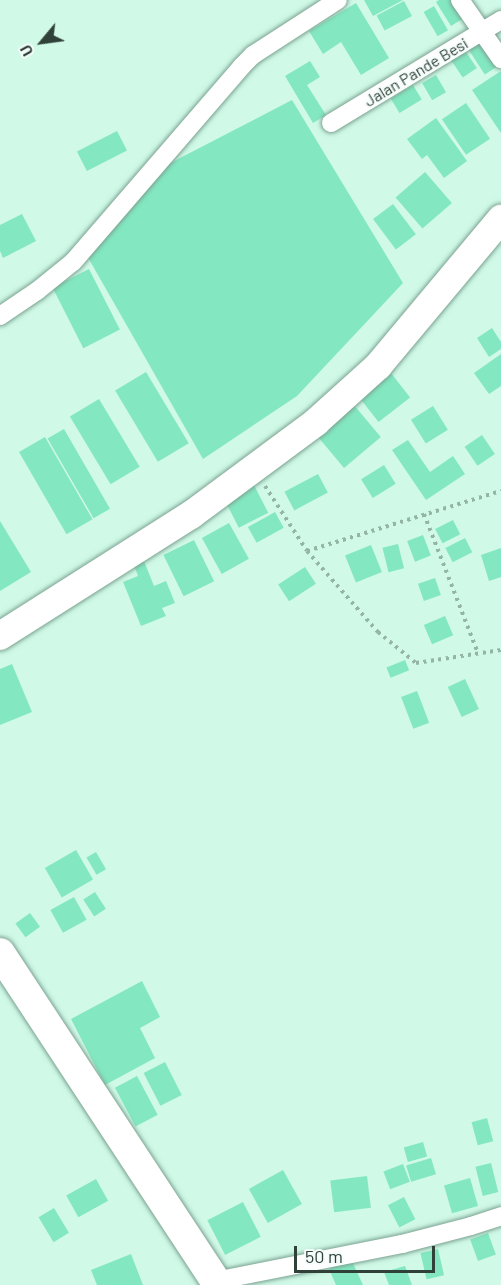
<!DOCTYPE html>
<style>
body{margin:0}
#map{position:relative;width:501px;height:1285px;overflow:hidden;background:#d0f9e7;font-family:Barlow,sans-serif}
div>[style]{position:absolute}
[style*='--x']{left:calc(var(--x)*1px);top:calc(var(--y)*1px);width:calc(var(--w)*1px);rotate:calc(var(--a)*1deg)}
.building>*{inset:0;background:#83e8c1;transform-origin:0 0}
.path>*{height:4px;margin-top:-2px;transform-origin:0;background:repeating-linear-gradient(90deg,#94b4a6 0 3px,transparent 0 7.5px)}
.roads{filter:drop-shadow(0 0 2px #7ba291) drop-shadow(0 0 2px #7ba291)}
.minor>*{height:18px;margin:-9px;padding:0 9px;transform-origin:9px;border-radius:9px;background:#fff}
.primary>*{height:28px;margin:-14px;padding:0 14px;transform-origin:14px;border-radius:14px;background:#fff}
.trunk>*{height:30px;margin:-15px;padding:0 15px;transform-origin:15px;border-radius:15px;background:#fff}
span{translate:-50% -50%;white-space:nowrap;text-align:center;line-height:1.15;-webkit-text-stroke:4.5px #f5fdfa;paint-order:stroke}
.street-label{font-size:16px;color:#30413a}
.north{position:absolute;left:12px;top:12px;width:60px;height:60px;-webkit-text-stroke:4px #f5fdfa;paint-order:stroke;rotate:241deg;font-size:16px;font-weight:700;line-height:24px;text-align:center;color:#30413a}
.north::after{content:'';display:block;margin:auto;width:21px;height:27px;background:#30413a;clip-path:polygon(50% 0,100% 100%,50% 72%,0 100%)}
.scale{position:absolute;left:294px;top:1246px;width:141px;height:27px;box-sizing:border-box;border:3px solid #30413a;border-top:0;padding-left:8px;font-size:18px;line-height:21px;white-space:nowrap;color:#30413a;-webkit-text-stroke:4px #f5fdfa;paint-order:stroke}
</style>
<div id="map">
<div class="building">
<div style="clip-path:polygon(364px 0,403px 0,373px 16px)"></div>
<div style="clip-path:polygon(439px 0,458px 0,467px 16px,451px 26px,436px 2px)"></div>
<div style="left:404px;top:1px;width:17px;height:31px;rotate:62deg"></div>
<div style="clip-path:polygon(356px 3px,389px 58px,361px 75px,341px 42px,323px 54px,309px 31px)"></div>
<div style="left:434px;top:6px;width:28px;height:12px;rotate:60deg"></div>
<div style="left:480px;top:36px;width:35px;height:17px;rotate:57deg"></div>
<div style="left:464px;top:49px;width:23px;height:17px;rotate:56deg"></div>
<div style="clip-path:polygon(310px 61px,320px 77px,307px 85px,326px 115px,313px 123px,285px 76px)"></div>
<div style="clip-path:polygon(501px 71px,501px 133px,472px 90px)"></div>
<div style="left:436px;top:75px;width:20px;height:16px;rotate:60deg"></div>
<div style="left:413px;top:85px;width:17px;height:26px;rotate:59deg"></div>
<div style="clip-path:polygon(292px 100px,403px 283px,297px 396px,203px 459px,86px 254px,149px 174px)"></div>
<div style="left:466px;top:103px;width:43px;height:29px;rotate:56deg"></div>
<div style="clip-path:polygon(436px 118px,467px 161px,444px 178px,427px 155px,422px 159px,407px 139px)"></div>
<div style="left:117px;top:131px;width:22px;height:45px;rotate:63deg"></div>
<div style="left:425px;top:172px;width:41px;height:39px;rotate:49deg"></div>
<div style="left:393px;top:204px;width:38px;height:25px;rotate:53deg"></div>
<div style="clip-path:polygon(22px 214px,36px 241px,3px 258px,0 251px,0 225px)"></div>
<div style="left:89px;top:269px;width:68px;height:41px;rotate:63deg"></div>
<div style="clip-path:polygon(492px 328px,501px 342px,501px 349px,489px 357px,477px 338px)"></div>
<div style="clip-path:polygon(501px 354px,501px 386px,489px 394px,474px 373px)"></div>
<div style="left:146px;top:372px;width:83px;height:36px;rotate:59deg"></div>
<div style="left:391px;top:373px;width:31px;height:40px;rotate:52deg"></div>
<div style="left:348px;top:398px;width:51px;height:48px;rotate:50deg"></div>
<div style="left:99px;top:399px;width:79px;height:34px;rotate:59deg"></div>
<div style="left:433px;top:406px;width:28px;height:26px;rotate:58deg"></div>
<div style="left:64px;top:429px;width:92px;height:19px;rotate:60deg"></div>
<div style="left:482px;top:435px;width:23px;height:21px;rotate:56deg"></div>
<div style="left:45px;top:437px;width:95px;height:30px;rotate:60deg"></div>
<div style="clip-path:polygon(408px 440px,430px 472px,453px 456px,465px 474px,426px 500px,392px 450px)"></div>
<div style="left:384px;top:465px;width:22px;height:27px;rotate:58deg"></div>
<div style="left:318px;top:474px;width:21px;height:38px;rotate:62deg"></div>
<div style="left:251px;top:479px;width:38px;height:33px;rotate:63deg"></div>
<div style="left:275px;top:512px;width:18px;height:31px;rotate:61deg"></div>
<div style="left:453px;top:520px;width:16px;height:20px;rotate:63deg"></div>
<div style="clip-path:polygon(0 521px,31px 572px,0 591px)"></div>
<div style="left:229px;top:523px;width:41px;height:31px;rotate:61deg"></div>
<div style="left:423px;top:535px;width:22px;height:17px;rotate:69deg"></div>
<div style="left:465px;top:538px;width:16px;height:22px;rotate:63deg"></div>
<div style="left:194px;top:540px;width:46px;height:34px;rotate:64deg"></div>
<div style="left:398px;top:544px;width:25px;height:16px;rotate:76deg"></div>
<div style="left:371px;top:545px;width:29px;height:28px;rotate:68deg"></div>
<div style="clip-path:polygon(501px 548px,501px 577px,489px 581px,481px 555px)"></div>
<div style="clip-path:polygon(142px 556px,154px 586px,166px 581px,175px 603px,162px 608px,166px 616px,141px 626px,123px 582px,138px 576px,132px 560px)"></div>
<div style="left:305px;top:567px;width:20px;height:32px;rotate:57deg"></div>
<div style="left:435px;top:578px;width:18px;height:18px;rotate:71deg"></div>
<div style="left:445px;top:616px;width:21px;height:23px;rotate:67deg"></div>
<div style="left:405px;top:660px;width:11px;height:20px;rotate:68deg"></div>
<div style="clip-path:polygon(12px 664px,32px 712px,0 725px,0 669px)"></div>
<div style="left:465px;top:679px;width:33px;height:19px;rotate:65deg"></div>
<div style="left:417px;top:691px;width:34px;height:17px;rotate:69deg"></div>
<div style="left:76px;top:850px;width:34px;height:36px;rotate:60deg"></div>
<div style="left:96px;top:852px;width:20px;height:11px;rotate:60deg"></div>
<div style="left:95px;top:892px;width:20px;height:14px;rotate:57deg"></div>
<div style="left:74px;top:897px;width:26px;height:27px;rotate:61deg"></div>
<div style="left:30px;top:913px;width:17px;height:18px;rotate:54deg"></div>
<div style="clip-path:polygon(142px 981px,160px 1017px,140px 1028px,155px 1058px,105px 1085px,71px 1019px)"></div>
<div style="left:165px;top:1062px;width:37px;height:24px;rotate:63deg"></div>
<div style="left:137px;top:1076px;width:44px;height:25px;rotate:62deg"></div>
<div style="left:487px;top:1118px;width:24px;height:16px;rotate:75deg"></div>
<div style="left:423px;top:1142px;width:15px;height:20px;rotate:74deg"></div>
<div style="left:431px;top:1158px;width:17px;height:26px;rotate:73deg"></div>
<div style="left:491px;top:1163px;width:30px;height:16px;rotate:76deg"></div>
<div style="left:403px;top:1164px;width:19px;height:21px;rotate:69deg"></div>
<div style="left:283px;top:1170px;width:39px;height:39px;rotate:61deg"></div>
<div style="left:367px;top:1176px;width:32px;height:37px;rotate:83deg"></div>
<div style="left:470px;top:1178px;width:29px;height:27px;rotate:74deg"></div>
<div style="left:96px;top:1179px;width:25px;height:34px;rotate:61deg"></div>
<div style="left:404px;top:1197px;width:25px;height:18px;rotate:63deg"></div>
<div style="left:243px;top:1202px;width:39px;height:40px;rotate:63deg"></div>
<div style="left:54px;top:1208px;width:29px;height:18px;rotate:59deg"></div>
<div style="left:488px;top:1233px;width:23px;height:19px;rotate:70deg"></div>
<div style="left:438px;top:1249px;width:27px;height:18px;rotate:77deg"></div>
<div style="clip-path:polygon(131px 1254px,143px 1285px,97px 1285px,91px 1270px)"></div>
<div style="clip-path:polygon(351px 1259px,363px 1285px,336px 1285px,329px 1269px)"></div>
<div style="clip-path:polygon(405px 1266px,412px 1285px,389px 1285px,384px 1272px)"></div>
</div>
<div class="path">
<div style="--x:265;--y:486;--w:77;--a:57.1"></div>
<div style="--x:307;--y:551;--w:108;--a:48.8"></div>
<div style="--x:378;--y:632;--w:49;--a:39.2"></div>
<div style="--x:416;--y:663;--w:86;--a:-8.7"></div>
<div style="--x:424;--y:514;--w:149;--a:68.8"></div>
<div style="--x:307;--y:551;--w:203;--a:-17.2"></div>
</div>
<div class="roads">
<div class="minor">
<div style="--x:460;--y:0;--w:72;--a:55.2"></div>
<div style="--x:331;--y:123;--w:199;--a:-31.2"></div>
<div style="--x:0;--y:316;--w:45;--a:-34"></div>
<div style="--x:37;--y:291;--w:46;--a:-38.9"></div>
<div style="--x:73;--y:262;--w:259;--a:-49.2"></div>
<div style="--x:242;--y:66;--w:16;--a:-45"></div>
<div style="--x:253;--y:55;--w:101;--a:-32.9"></div>
<div style="--x:215;--y:1281;--w:191;--a:-11.2"></div>
<div style="--x:402;--y:1244;--w:71;--a:-14.6"></div>
<div style="--x:471;--y:1226;--w:32;--a:-18"></div>
</div>
<div class="primary">
<div style="--x:0;--y:636;--w:226;--a:-32.4"></div>
<div style="--x:191;--y:515;--w:156;--a:-36.6"></div>
<div style="--x:316;--y:422;--w:84;--a:-42.1"></div>
<div style="--x:378;--y:366;--w:192;--a:-50.1"></div>
</div>
<div class="trunk">
<div style="--x:0;--y:953;--w:397;--a:56.7"></div>
</div>
</div>
<div class="street-label">
<span style="left:416px;top:72px;rotate:-31deg">Jalan Pande Besi</span>
</div>
<div class="north">U</div>
<div class="scale">50 m</div>
</div>
